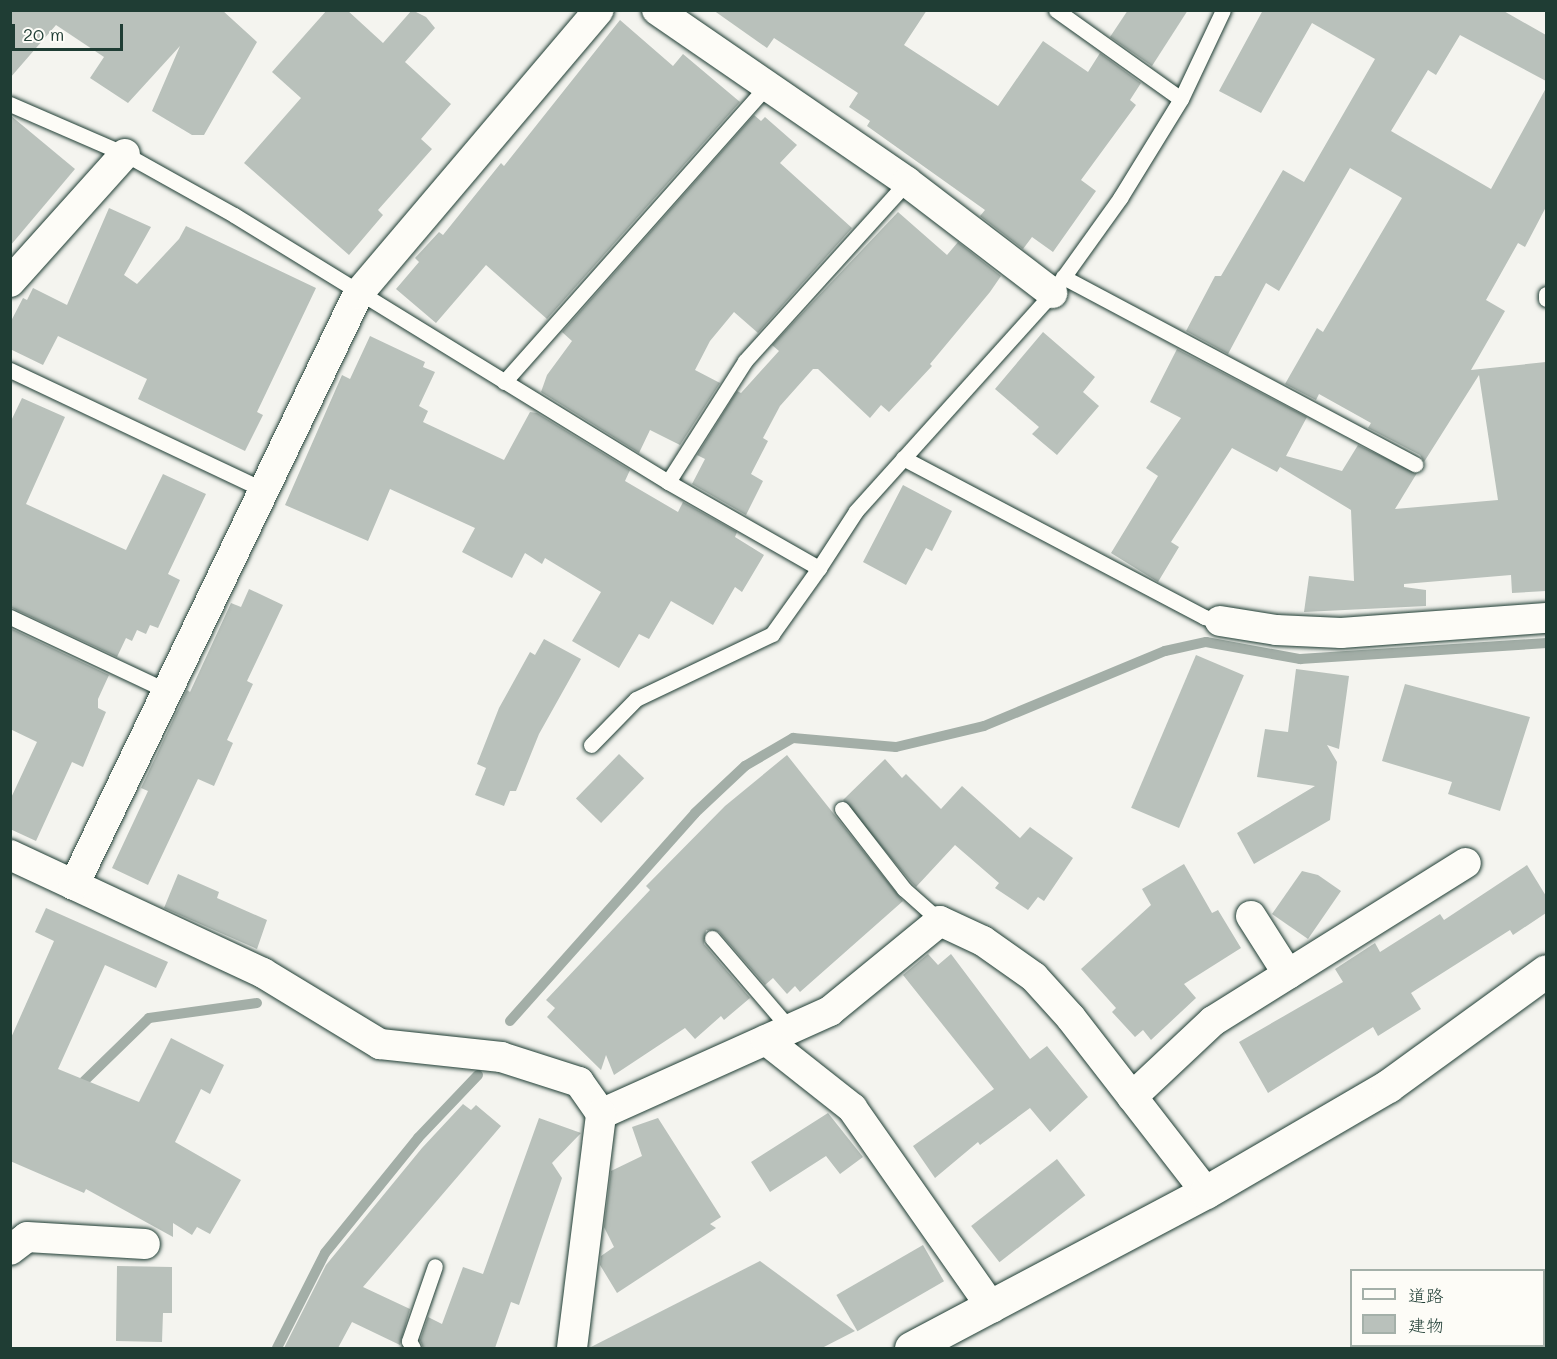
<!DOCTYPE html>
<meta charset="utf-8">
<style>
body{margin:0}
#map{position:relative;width:1557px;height:1359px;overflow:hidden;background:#f4f4ef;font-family:Mali,"Klee One",sans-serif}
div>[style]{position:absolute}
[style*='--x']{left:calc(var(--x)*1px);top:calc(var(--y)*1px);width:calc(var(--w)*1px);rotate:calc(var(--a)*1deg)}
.stream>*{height:10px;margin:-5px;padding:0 5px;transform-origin:5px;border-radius:5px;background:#a3aea7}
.river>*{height:66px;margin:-33px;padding:0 33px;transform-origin:33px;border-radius:33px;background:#a3aea7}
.building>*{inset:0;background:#b9c1bb;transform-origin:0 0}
.roads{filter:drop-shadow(0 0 2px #1f3d34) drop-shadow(0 0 2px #1f3d34)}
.service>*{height:15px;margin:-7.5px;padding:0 7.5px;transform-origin:7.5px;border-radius:7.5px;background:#fdfcf7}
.minor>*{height:30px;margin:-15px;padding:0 15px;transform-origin:15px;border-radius:15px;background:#fdfcf7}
.tertiary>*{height:33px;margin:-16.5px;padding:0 16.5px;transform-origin:16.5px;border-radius:16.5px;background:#fdfcf7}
span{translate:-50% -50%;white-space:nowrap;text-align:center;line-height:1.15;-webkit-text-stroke:4.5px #fdfcf7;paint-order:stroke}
.frame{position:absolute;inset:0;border:12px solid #1f3d34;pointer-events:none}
.legend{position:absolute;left:1350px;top:1269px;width:195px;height:78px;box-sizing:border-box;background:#fdfcf7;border:2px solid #a4b0a9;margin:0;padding:8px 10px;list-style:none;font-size:18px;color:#1f3d34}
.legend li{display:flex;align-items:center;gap:12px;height:30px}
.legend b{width:30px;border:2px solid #a4b0a9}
.scale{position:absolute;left:12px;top:24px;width:111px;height:27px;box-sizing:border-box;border:3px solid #1f3d34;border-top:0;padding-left:8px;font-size:18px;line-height:21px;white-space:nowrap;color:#1f3d34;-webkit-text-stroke:4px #fdfcf7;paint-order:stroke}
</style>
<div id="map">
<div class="stream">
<div style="--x:510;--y:1021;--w:278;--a:-48.3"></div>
<div style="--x:695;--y:813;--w:69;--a:-43.2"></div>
<div style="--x:745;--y:766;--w:56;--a:-30.3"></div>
<div style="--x:793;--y:738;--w:103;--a:5"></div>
<div style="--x:896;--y:747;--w:90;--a:-13.4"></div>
<div style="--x:984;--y:726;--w:196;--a:-22.5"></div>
<div style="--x:1165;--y:651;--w:42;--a:-12.4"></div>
<div style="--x:1206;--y:642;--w:96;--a:10.3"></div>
<div style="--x:1300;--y:659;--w:247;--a:-3.7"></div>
<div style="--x:76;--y:1089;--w:102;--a:-44.2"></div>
<div style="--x:149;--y:1018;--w:109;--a:-7.9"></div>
<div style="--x:277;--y:1348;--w:106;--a:-63.2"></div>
<div style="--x:325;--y:1253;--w:148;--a:-51"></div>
<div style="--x:418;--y:1138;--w:87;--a:-46.4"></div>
</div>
<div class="river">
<div style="--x:1544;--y:1318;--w:3;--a:-45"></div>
<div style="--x:1489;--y:1348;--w:5;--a:-22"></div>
</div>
<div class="building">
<div style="clip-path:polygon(10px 10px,222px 10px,257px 42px,204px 135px,192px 135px,152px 111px,180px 46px,128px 103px,90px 78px,104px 57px,56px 25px,10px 78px)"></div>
<div style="clip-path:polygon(327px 10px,347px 10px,383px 43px,412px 10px,426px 17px,435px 28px,405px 62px,451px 104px,421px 139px,432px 149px,378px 210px,383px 215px,349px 255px,244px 163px,301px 98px,272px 72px)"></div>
<div style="clip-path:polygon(713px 10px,927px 10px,904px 45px,998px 106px,1043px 41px,1088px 72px,1100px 53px,1141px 83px,1130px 100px,1136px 105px,1081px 180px,1096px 191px,1053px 252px,1032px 237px,1023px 249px,980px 216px,985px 210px,867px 126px,870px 121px,849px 107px,858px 93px,774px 38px,767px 48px)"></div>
<div style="clip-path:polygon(1128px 10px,1188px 10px,1152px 66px,1110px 37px)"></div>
<div style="clip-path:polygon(1263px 10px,1502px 10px,1546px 35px,1546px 81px,1460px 35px,1436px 75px,1428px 70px,1391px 131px,1491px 189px,1546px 88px,1546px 207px,1525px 247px,1518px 243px,1486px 300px,1505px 311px,1471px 370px,1546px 362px,1546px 591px,1512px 593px,1511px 575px,1404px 584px,1404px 587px,1426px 590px,1426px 606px,1304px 612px,1309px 576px,1354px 581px,1351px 510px,1280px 467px,1277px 472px,1232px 448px,1171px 542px,1179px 547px,1158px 582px,1111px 553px,1158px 476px,1146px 468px,1181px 418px,1150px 402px,1177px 349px,1307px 417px,1286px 456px,1342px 471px,1358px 445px,1417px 473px,1395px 509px,1498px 500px,1479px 375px,1424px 462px,1420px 455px,1368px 428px,1371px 423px,1319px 394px,1316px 400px,1285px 384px,1317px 328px,1323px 332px,1402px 198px,1350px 168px,1279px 291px,1266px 283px,1228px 354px,1186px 331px,1215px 276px,1221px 276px,1283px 170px,1304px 182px,1375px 59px,1312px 23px,1261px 113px,1219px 91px)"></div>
<div style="clip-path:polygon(620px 20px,673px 66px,683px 54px,740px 102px,547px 319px,486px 265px,436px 323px,396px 289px,419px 262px,415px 258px,439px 232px,443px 235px,501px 163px,504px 166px)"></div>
<div style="clip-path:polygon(10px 115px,75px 169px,10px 246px)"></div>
<div style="clip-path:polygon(754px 115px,761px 121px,765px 117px,797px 145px,780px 163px,852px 228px,758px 333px,734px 312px,710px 341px,695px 370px,720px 383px,680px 445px,650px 430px,639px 453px,541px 392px,547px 375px,572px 341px,562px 332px)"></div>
<div style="clip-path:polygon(109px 208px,151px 227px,124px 275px,137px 284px,179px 239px,186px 226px,316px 288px,257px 412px,263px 415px,245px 451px,138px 399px,147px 379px,58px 336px,43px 365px,10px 349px,10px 323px,23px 298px,27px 300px,33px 288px,67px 305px)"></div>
<div style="clip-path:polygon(898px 212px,947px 255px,958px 242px,1001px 276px,990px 292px,930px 364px,932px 366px,889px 412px,881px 405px,870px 418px,818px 369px,813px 369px,780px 406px,763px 438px,768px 441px,751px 474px,763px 481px,746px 515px,692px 484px,705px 459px,697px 455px,737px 391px,741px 393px,779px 351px,772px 345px)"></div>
<div style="clip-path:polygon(1043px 332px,1095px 377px,1083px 392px,1099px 406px,1057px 455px,1032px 434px,1039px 427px,995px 389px)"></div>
<div style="clip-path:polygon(370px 336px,425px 362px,423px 367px,435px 372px,419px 406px,428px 411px,423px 422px,504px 460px,530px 412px,537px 413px,630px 470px,625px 481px,678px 512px,683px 502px,737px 532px,735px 537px,764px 555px,742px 592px,735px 587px,713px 625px,671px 601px,649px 639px,639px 634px,619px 668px,572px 641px,601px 592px,545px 558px,542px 564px,525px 553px,512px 578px,462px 552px,475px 528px,390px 489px,368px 541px,285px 505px,342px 375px,350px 379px)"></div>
<div style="clip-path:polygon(22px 398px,65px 417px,26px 504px,126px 550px,163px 474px,206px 494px,168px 574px,180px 580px,158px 628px,150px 625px,146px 634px,137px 630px,132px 641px,126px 638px,117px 657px,10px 607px,10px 423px)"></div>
<div style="clip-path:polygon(903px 485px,952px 511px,932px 551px,926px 548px,906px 585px,863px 562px)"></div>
<div style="clip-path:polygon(249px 589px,283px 605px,247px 681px,253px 684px,227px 740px,233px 743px,214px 786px,198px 779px,148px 885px,112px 868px,148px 791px,141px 788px,187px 690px,190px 692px,231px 603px,241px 607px)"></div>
<div style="clip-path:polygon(10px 628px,109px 675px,98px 699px,98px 708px,106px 712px,83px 767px,72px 762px,36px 841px,10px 829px,10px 800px,37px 742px,10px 729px)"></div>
<div style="clip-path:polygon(544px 639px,581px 659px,539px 734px,516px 791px,510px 791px,504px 806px,475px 795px,486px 768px,477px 764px,499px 708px,530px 652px,535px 655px)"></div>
<div style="left:1196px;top:655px;width:52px;height:166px;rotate:23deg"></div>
<div style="clip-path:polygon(1296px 669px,1349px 676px,1339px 749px,1327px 745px,1337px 762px,1330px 820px,1254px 864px,1237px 833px,1315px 786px,1257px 777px,1265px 729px,1288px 732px)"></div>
<div style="clip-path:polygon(1405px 684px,1530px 717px,1500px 811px,1448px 794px,1452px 782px,1382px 761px)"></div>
<div style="left:619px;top:754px;width:35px;height:62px;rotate:44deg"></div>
<div style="clip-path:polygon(787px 755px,903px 901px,800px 992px,795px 986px,787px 994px,773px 978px,765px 985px,719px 932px,706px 930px,704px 944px,750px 998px,724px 1020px,721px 1016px,695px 1039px,685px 1028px,614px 1075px,606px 1055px,601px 1070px,547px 1017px,555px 1008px,546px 1000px,650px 890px,646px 886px,725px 806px)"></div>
<div style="clip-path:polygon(885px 759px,902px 778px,906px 774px,941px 809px,962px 786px,1020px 838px,1030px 827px,1073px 858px,1044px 901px,1038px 897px,1028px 910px,995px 888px,999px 883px,955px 845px,916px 887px,911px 882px,843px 800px)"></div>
<div style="clip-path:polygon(1184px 864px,1212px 913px,1218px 910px,1241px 948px,1184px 984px,1196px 998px,1151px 1040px,1143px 1030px,1135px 1037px,1112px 1012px,1116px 1008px,1081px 969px,1151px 905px,1142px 889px)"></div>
<div style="clip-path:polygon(1527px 865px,1546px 896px,1546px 913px,1513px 935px,1510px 930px,1411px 993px,1421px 1009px,1378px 1036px,1373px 1027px,1268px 1093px,1239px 1042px,1343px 982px,1335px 969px,1375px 943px,1380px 952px,1440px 914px,1444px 920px)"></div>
<div style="clip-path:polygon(1302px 871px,1318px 875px,1341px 891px,1308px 939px,1272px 914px)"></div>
<div style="clip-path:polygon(178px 874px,219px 892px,217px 898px,267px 920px,257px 949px,164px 908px)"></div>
<div style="clip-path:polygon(46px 908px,168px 962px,156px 988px,105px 965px,58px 1069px,139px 1102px,171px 1038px,224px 1065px,210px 1094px,201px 1089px,175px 1142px,241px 1180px,210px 1234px,197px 1227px,192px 1235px,173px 1223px,173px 1237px,86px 1189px,84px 1193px,10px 1161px,10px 1040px,54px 941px,35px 932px)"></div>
<div style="clip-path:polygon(928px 954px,938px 965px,951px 954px,1030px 1059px,1047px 1046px,1088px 1097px,1050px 1132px,1030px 1108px,980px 1145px,978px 1142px,935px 1178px,913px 1146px,994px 1089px,903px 975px)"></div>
<div style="clip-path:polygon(463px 1104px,471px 1110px,476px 1105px,501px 1126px,363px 1287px,410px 1309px,400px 1345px,352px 1322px,338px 1348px,284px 1348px,326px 1265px,422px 1148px)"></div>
<div style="clip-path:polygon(828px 1113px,863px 1157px,840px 1174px,826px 1156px,770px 1192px,751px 1162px)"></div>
<div style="clip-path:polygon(539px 1118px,581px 1133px,552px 1163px,562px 1178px,519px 1305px,511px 1302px,495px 1348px,423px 1348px,420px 1340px,428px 1317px,442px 1324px,463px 1267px,483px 1274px)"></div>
<div style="clip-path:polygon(658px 1118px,721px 1217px,710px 1224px,716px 1228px,617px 1293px,600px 1265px,601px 1256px,614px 1247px,604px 1227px,611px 1171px,642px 1156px,632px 1127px)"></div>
<div style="left:1057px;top:1159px;width:46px;height:109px;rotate:52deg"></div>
<div style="left:923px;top:1245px;width:42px;height:100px;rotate:60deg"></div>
<div style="clip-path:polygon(760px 1261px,855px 1331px,822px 1348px,589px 1348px)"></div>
<div style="clip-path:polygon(117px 1266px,172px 1267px,172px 1313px,163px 1313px,162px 1342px,116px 1341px)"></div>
</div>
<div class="roads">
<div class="service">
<div style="--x:1056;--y:10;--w:153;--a:35.5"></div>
<div style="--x:10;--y:104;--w:125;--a:23.5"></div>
<div style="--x:125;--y:154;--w:125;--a:29.2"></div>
<div style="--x:234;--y:215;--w:510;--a:31.6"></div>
<div style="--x:668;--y:482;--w:174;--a:29.7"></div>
<div style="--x:819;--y:568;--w:68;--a:-57"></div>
<div style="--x:856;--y:511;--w:293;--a:-48"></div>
<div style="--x:1052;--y:293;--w:117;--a:-54.4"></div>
<div style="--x:1120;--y:198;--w:116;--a:-58.4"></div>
<div style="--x:1181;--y:99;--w:98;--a:-64.7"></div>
<div style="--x:1063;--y:277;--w:399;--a:28"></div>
<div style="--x:1546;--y:294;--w:5;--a:90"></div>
<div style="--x:10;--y:370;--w:283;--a:25.3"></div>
<div style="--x:504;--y:382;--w:396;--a:-48.4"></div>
<div style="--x:903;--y:458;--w:340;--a:27.8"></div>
<div style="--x:1204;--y:617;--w:16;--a:14"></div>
<div style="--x:668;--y:482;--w:143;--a:-57.5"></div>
<div style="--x:745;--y:361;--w:241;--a:-47.9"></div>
<div style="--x:10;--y:617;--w:174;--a:25.2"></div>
<div style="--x:591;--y:745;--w:64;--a:-45.6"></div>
<div style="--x:636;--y:699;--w:151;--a:-25.5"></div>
<div style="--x:772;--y:634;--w:81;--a:-54.5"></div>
<div style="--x:842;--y:809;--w:101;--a:52.2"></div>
<div style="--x:904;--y:889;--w:48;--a:41.6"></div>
<div style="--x:712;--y:938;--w:120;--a:49.4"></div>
<div style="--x:413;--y:1348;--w:8;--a:-120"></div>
<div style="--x:409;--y:1341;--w:79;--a:-70.9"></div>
</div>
<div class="minor">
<div style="--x:657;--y:10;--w:303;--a:34.5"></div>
<div style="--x:907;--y:182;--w:183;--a:37.4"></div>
<div style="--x:10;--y:282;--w:172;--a:-48.1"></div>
<div style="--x:1220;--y:621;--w:57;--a:9.1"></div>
<div style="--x:1276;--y:630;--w:65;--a:2.6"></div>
<div style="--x:1341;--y:633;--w:206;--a:-4.2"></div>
<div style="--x:10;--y:855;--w:279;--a:25"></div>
<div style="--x:263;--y:973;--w:137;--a:31.3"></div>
<div style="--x:380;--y:1044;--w:122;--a:6.1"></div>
<div style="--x:501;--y:1057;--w:82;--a:17.8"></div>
<div style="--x:579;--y:1082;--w:39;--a:55"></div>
<div style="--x:601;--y:1114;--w:251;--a:-24.2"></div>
<div style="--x:830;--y:1011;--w:142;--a:-39.3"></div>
<div style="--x:940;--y:921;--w:47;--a:24.9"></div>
<div style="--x:983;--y:941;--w:62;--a:35.2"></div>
<div style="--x:1034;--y:977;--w:55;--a:47.9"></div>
<div style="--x:1071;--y:1018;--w:220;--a:52.2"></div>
<div style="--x:74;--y:885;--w:656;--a:-64.33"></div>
<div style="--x:358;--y:294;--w:372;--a:-49.7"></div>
<div style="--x:1251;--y:916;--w:69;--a:57.5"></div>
<div style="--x:766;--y:1040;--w:110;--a:38.3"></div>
<div style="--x:852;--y:1108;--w:244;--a:55"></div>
<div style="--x:1132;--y:1097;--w:111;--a:-43.2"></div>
<div style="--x:1213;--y:1021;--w:298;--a:-32"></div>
<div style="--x:10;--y:1250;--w:21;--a:-37"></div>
<div style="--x:27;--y:1237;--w:118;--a:3.4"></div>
<div style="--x:572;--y:1348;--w:236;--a:-82.9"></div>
</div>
<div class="tertiary">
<div style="--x:911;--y:1348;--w:334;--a:-27.9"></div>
<div style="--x:1206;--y:1192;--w:211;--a:-30.2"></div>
<div style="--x:1388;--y:1086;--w:195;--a:-36"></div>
</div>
</div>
<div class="frame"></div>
<ul class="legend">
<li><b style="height:8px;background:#fdfcf7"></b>道路</li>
<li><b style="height:16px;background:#b9c1bb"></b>建物</li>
</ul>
<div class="scale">20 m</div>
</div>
